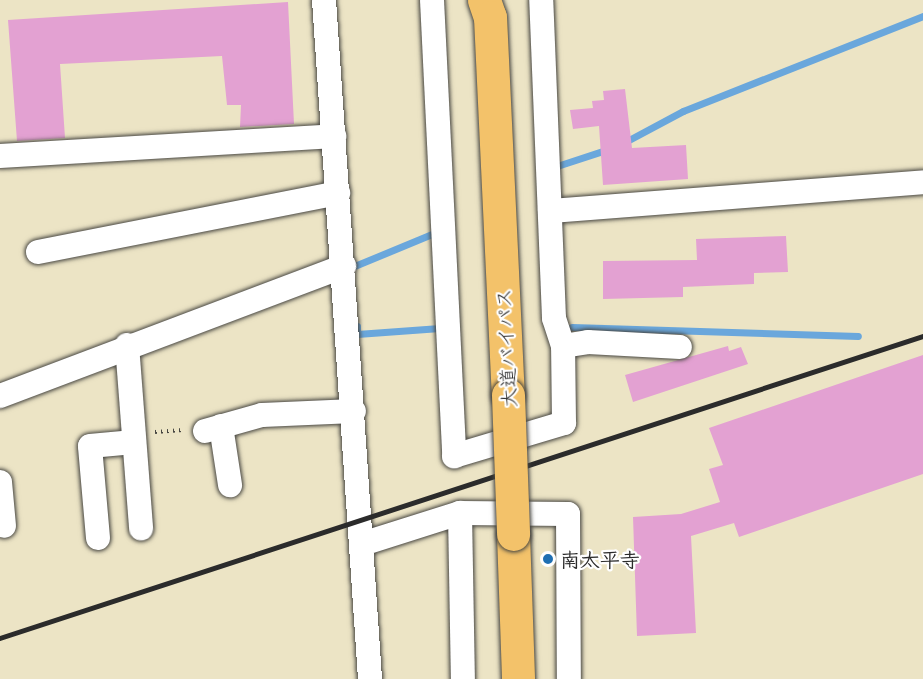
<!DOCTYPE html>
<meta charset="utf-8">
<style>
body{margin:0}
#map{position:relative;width:923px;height:679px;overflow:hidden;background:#ece4c5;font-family:"Patrick Hand","Klee One",sans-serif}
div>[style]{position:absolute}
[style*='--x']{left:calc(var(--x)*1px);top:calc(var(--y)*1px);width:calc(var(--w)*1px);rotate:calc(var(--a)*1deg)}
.stream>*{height:7px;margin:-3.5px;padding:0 3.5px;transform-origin:3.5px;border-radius:3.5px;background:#6aa7dc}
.building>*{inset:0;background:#e3a1d2}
.path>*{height:4px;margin-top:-2px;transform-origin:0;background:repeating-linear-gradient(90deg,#484742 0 1.5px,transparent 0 6px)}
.roads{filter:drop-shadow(0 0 2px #484742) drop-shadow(0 0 2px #484742)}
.minor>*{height:24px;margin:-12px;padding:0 12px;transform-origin:12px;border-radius:12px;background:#fff}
.highway>*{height:33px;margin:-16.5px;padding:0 16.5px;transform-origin:16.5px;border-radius:16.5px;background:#f3c26a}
.rail>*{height:4.5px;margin:-2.25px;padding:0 2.25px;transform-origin:2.25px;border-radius:2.25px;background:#2b2b2b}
.bridges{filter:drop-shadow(0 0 2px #484742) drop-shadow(0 0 2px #484742)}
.highway-bridge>*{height:33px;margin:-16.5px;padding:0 16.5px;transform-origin:16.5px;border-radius:16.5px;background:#f3c26a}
.dots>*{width:16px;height:16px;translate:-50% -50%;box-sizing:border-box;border:3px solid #fff;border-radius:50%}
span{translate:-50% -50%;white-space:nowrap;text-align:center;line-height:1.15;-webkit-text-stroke:4.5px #fff;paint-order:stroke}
.street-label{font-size:20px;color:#2b2b2b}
.poi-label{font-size:20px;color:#2b2b2b;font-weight:700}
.left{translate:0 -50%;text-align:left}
</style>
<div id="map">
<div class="stream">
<div style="--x:625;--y:142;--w:66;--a:-28.1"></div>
<div style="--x:683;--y:111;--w:258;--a:-21.6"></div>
<div style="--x:557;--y:166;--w:55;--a:-18.1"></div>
<div style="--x:352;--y:267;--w:87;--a:-22.4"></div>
<div style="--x:357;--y:326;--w:8;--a:90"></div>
<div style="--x:357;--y:334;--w:83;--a:-4.1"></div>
<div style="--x:572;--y:327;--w:286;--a:1.8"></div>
</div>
<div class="building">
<div style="clip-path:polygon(288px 2px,294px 124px,240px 127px,241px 105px,227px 105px,222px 56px,60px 64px,65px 138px,17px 141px,8px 20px)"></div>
<div style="clip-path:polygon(625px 89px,632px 148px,686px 145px,688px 179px,603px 185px,599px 126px,573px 129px,570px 110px,593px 108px,592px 101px,604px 100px,603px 91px)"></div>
<div style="clip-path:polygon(786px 236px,788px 272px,754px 273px,754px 284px,683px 287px,683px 297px,603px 299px,603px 261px,697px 260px,696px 239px)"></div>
<div style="clip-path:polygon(728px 346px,729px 351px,741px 347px,748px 364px,633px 402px,625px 375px)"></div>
<div style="clip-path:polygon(923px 355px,923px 474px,739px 537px,734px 523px,691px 536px,696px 633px,637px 636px,633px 517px,681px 514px,720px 502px,709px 469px,723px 465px,709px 428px)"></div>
</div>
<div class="path">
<div style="--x:155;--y:432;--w:28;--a:-4"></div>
</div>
<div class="roads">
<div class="minor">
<div style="--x:324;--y:0;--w:681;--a:86.12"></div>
<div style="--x:432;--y:0;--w:457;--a:87.2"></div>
<div style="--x:454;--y:456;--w:115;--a:-16.7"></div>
<div style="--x:564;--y:423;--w:77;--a:-90.7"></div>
<div style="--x:563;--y:346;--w:29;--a:-108"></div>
<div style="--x:554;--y:318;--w:318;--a:-92.3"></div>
<div style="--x:0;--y:156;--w:335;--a:-3.4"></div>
<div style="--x:550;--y:211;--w:374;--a:-4.4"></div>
<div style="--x:38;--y:252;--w:306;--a:-11.1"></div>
<div style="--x:127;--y:345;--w:184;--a:85.6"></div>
<div style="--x:563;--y:346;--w:25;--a:-9"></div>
<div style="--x:588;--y:342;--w:92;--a:3.1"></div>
<div style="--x:0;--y:396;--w:368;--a:-20.7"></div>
<div style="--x:221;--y:426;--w:60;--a:81.3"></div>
<div style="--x:205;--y:431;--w:59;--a:-15.7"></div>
<div style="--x:262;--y:415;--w:92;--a:-2.5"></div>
<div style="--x:0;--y:482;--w:44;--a:84.8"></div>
<div style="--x:460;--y:513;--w:166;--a:89"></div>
<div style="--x:98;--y:538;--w:92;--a:-95"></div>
<div style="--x:90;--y:446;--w:44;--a:-5.2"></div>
<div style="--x:362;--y:544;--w:103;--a:-17.6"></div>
<div style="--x:460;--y:513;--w:108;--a:0.5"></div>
<div style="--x:568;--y:514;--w:165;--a:89.7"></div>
</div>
<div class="highway">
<div style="--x:484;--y:0;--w:18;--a:71"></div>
<div style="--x:490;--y:17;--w:378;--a:87.3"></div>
<div style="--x:513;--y:534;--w:145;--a:88"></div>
</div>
</div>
<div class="rail">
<div style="--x:0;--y:638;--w:971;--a:-18.12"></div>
</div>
<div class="bridges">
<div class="highway-bridge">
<div style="--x:508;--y:395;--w:139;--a:87.9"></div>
</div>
</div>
<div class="dots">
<div style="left:548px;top:559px;background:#1f6fb2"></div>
</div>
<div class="street-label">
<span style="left:506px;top:348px;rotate:-93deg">大道バイパス</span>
</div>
<div class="poi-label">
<span class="left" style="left:560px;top:559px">南太平寺</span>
</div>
</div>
